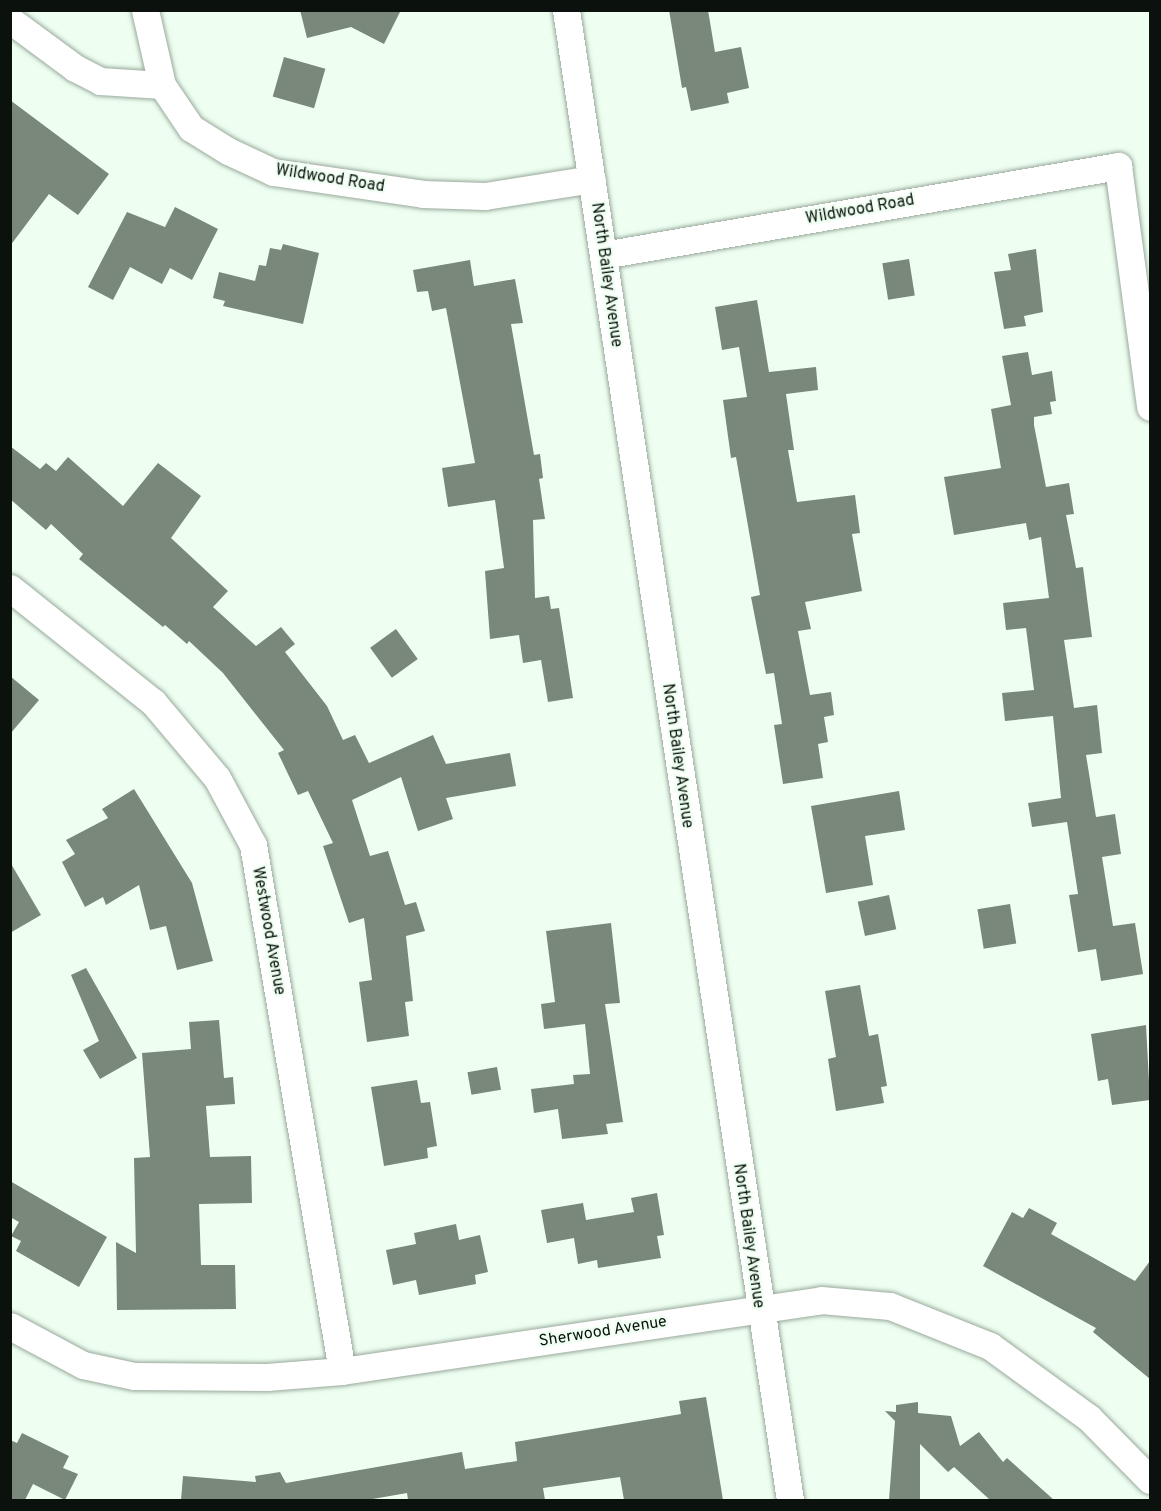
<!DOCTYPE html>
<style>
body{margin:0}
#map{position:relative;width:1161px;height:1511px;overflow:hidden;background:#eefff1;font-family:Overpass,sans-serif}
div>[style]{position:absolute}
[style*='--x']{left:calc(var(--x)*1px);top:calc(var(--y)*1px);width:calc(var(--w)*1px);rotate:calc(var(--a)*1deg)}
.building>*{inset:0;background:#79887b;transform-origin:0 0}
.roads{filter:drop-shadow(0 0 2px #99a99c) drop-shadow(0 0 2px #99a99c)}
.street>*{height:27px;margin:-13.5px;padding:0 13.5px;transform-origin:13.5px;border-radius:13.5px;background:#fff}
span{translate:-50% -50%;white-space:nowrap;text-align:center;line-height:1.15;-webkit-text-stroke:4.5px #eefff1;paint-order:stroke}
.street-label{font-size:16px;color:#0b110c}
.frame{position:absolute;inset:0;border:12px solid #0b110c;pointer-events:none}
</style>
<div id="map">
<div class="building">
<div style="clip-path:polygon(300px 10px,401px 10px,384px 44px,351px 27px,307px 38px)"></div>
<div style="clip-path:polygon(669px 10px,708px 10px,715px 52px,741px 47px,749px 88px,727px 93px,729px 103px,691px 111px,686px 87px,682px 88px)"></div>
<div style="left:284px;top:57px;width:43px;height:41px;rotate:16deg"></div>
<div style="clip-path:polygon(10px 100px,109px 174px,78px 215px,49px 194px,10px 246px)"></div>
<div style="clip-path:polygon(175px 207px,218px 229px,192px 280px,170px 268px,162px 284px,130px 267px,113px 300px,88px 287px,127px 212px,165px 227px)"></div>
<div style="clip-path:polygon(283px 244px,319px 253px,303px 324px,223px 306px,225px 301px,213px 298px,219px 272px,255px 281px,259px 265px,266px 266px,270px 248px,281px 250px)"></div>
<div style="clip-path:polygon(1036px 249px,1043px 312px,1024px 316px,1026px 326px,1004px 329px,994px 272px,1011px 270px,1008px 254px)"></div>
<div style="left:909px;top:259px;width:37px;height:27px;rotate:81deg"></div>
<div style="clip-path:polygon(470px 260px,474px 286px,515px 279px,523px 323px,511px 324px,534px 455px,540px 454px,543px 478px,539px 479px,545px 519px,533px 520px,535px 598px,549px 596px,551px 609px,559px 608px,573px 698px,548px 702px,541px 660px,523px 663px,519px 635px,490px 639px,485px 571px,504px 568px,495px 500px,448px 507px,442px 468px,475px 463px,446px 308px,432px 311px,428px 291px,417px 292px,413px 270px)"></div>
<div style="clip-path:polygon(757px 300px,769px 372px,816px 367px,818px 390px,786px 394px,794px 450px,788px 450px,797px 502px,855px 495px,860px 533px,852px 534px,862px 591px,805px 602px,811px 629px,798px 631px,810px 695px,831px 692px,834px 715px,824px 717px,828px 742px,818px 744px,823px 778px,783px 784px,774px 725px,782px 724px,774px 673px,766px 674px,751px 597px,760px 595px,736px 457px,731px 458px,723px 400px,747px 397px,739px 347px,722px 350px,715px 307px)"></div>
<div style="clip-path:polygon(1028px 352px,1032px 375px,1052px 371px,1056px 401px,1050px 402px,1052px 414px,1034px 417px,1034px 425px,1046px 487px,1069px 483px,1074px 514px,1066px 515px,1076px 568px,1083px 567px,1092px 637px,1064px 640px,1074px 708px,1097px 705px,1102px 753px,1086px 755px,1096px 817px,1115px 814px,1121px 854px,1102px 857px,1113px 926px,1135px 923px,1143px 974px,1101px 981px,1096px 949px,1078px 952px,1069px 895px,1078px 894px,1067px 822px,1032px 827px,1028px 803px,1061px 798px,1053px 716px,1005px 721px,1002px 693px,1034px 690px,1026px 628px,1006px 630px,1003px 603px,1049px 598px,1041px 537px,1029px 540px,1026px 523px,954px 535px,944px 477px,1001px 468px,991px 409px,1011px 405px,1002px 356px)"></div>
<div style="clip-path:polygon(10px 446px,40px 469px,46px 463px,56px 471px,68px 457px,123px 506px,158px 463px,201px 496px,171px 538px,228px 591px,213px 607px,256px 646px,281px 627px,295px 644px,285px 652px,327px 706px,343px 740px,355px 735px,369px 763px,433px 735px,446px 764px,510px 753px,516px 786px,446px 798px,453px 819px,418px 831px,401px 777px,352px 800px,370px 856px,388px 851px,405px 905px,416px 902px,425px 931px,406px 936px,413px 1001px,405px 1002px,409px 1036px,367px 1042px,359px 982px,372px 980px,364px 918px,349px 923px,323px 846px,333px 843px,308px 791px,298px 795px,278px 753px,284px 750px,223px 673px,189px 641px,187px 644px,165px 625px,163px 627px,79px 559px,83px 554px,51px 524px,46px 530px,10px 499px)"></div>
<div style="left:396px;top:629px;width:37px;height:32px;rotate:54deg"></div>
<div style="clip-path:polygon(10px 676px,39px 700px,10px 734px)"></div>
<div style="clip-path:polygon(134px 789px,192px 883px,213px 961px,177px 970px,166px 926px,150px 930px,139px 885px,106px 905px,103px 897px,85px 907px,62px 862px,75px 854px,66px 840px,108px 818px,102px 809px)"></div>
<div style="clip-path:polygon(899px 791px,905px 830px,865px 836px,873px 885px,826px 893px,811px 806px)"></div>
<div style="clip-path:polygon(10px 862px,41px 915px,10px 933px)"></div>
<div style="left:889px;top:895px;width:35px;height:32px;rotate:78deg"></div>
<div style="left:1010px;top:904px;width:40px;height:33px;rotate:81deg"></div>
<div style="clip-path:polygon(611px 923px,620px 1003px,605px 1004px,623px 1122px,606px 1124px,608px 1134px,562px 1139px,558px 1109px,534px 1113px,531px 1089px,574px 1084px,573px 1075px,590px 1074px,585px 1024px,544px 1029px,541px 1004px,555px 1002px,546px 931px)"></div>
<div style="clip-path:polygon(86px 968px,137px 1058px,100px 1079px,83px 1050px,99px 1041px,71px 975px)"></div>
<div style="clip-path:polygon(860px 985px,869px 1036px,878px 1034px,887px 1086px,881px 1087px,884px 1103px,836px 1111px,828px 1059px,836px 1057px,825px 991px)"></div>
<div style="clip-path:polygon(219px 1020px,224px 1078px,233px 1077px,235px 1104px,206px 1106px,210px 1157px,251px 1156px,252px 1203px,199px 1204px,201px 1265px,235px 1265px,236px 1309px,117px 1310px,116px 1242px,136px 1253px,134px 1158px,150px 1157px,142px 1053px,191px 1049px,189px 1022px)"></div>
<div style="clip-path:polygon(1146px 1025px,1150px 1100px,1112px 1105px,1108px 1079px,1098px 1081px,1091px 1034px)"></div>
<div style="left:497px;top:1067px;width:23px;height:30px;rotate:80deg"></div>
<div style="clip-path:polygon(417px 1080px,421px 1103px,430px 1102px,437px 1146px,427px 1148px,428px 1158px,384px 1166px,371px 1087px)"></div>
<div style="clip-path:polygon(10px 1181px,107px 1237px,79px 1287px,16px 1251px,21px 1241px,11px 1236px,19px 1222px,10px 1217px)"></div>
<div style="clip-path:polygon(657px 1193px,664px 1235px,657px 1236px,661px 1258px,598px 1268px,597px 1260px,578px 1264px,574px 1238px,547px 1243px,541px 1210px,583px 1203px,586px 1220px,634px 1212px,631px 1198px)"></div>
<div style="clip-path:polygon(1029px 1208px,1057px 1223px,1051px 1234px,1135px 1281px,1150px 1261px,1150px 1379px,1093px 1332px,1096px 1328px,983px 1266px,1012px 1212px,1023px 1218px)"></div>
<div style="clip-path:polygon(456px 1224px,459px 1240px,480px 1235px,488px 1272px,475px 1275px,476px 1284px,419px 1295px,416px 1280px,393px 1285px,386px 1250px,416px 1244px,414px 1233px)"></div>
<div style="clip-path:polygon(706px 1397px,723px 1500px,624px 1500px,620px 1477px,543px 1488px,545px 1500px,408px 1500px,407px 1493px,367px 1500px,181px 1500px,183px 1476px,256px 1482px,255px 1476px,280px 1472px,286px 1483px,462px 1452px,465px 1469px,517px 1461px,515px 1442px,681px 1414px,679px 1401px)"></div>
<div style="clip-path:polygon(918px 1402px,918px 1413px,951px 1416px,960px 1446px,979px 1432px,1003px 1462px,1007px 1458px,1054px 1500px,990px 1500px,954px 1467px,948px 1472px,920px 1444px,920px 1500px,889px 1500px,895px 1421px,885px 1411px,896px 1412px,896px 1405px)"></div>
<div style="clip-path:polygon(22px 1433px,69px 1456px,63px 1468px,78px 1474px,65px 1500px,33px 1484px,25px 1500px,10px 1500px,10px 1440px,17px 1443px)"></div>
</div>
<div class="roads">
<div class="street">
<div style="--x:145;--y:10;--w:77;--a:77.2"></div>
<div style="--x:566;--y:10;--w:1507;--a:81.45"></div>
<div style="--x:10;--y:20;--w:81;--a:36.4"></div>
<div style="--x:75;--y:68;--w:28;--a:27"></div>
<div style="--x:100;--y:81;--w:62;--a:3.7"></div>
<div style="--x:162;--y:85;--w:52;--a:56"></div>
<div style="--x:191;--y:128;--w:44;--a:31.9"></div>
<div style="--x:228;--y:151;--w:50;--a:25"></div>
<div style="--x:273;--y:172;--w:152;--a:8.3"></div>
<div style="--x:423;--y:194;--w:62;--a:1.8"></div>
<div style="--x:485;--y:196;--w:108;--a:-9"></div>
<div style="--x:603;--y:255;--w:523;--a:-9.8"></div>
<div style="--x:1118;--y:166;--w:243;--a:82.4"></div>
<div style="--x:10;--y:588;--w:183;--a:38.6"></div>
<div style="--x:153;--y:702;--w:99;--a:49.9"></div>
<div style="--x:217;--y:778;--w:76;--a:61.8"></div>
<div style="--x:253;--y:845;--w:533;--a:80.4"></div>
<div style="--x:10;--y:1326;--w:83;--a:28.1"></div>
<div style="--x:83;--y:1365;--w:52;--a:12.2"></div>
<div style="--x:134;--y:1376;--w:133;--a:0.4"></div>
<div style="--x:267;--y:1377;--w:75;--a:-4.6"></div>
<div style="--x:342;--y:1371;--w:484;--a:-8.4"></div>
<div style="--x:821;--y:1300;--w:69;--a:5"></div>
<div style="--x:890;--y:1306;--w:108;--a:21.8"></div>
<div style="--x:990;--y:1346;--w:122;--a:36"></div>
<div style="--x:1089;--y:1418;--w:87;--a:45.5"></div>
</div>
</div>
<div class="street-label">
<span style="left:330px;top:179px;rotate:9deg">Wildwood Road</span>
<span style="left:860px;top:210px;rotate:-10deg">Wildwood Road</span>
<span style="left:606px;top:275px;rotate:82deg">North Bailey Avenue</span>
<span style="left:677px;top:756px;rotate:82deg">North Bailey Avenue</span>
<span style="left:268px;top:931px;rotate:80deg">Westwood Avenue</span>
<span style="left:748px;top:1236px;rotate:82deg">North Bailey Avenue</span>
<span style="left:603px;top:1332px;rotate:-9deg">Sherwood Avenue</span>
</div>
<div class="frame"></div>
</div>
